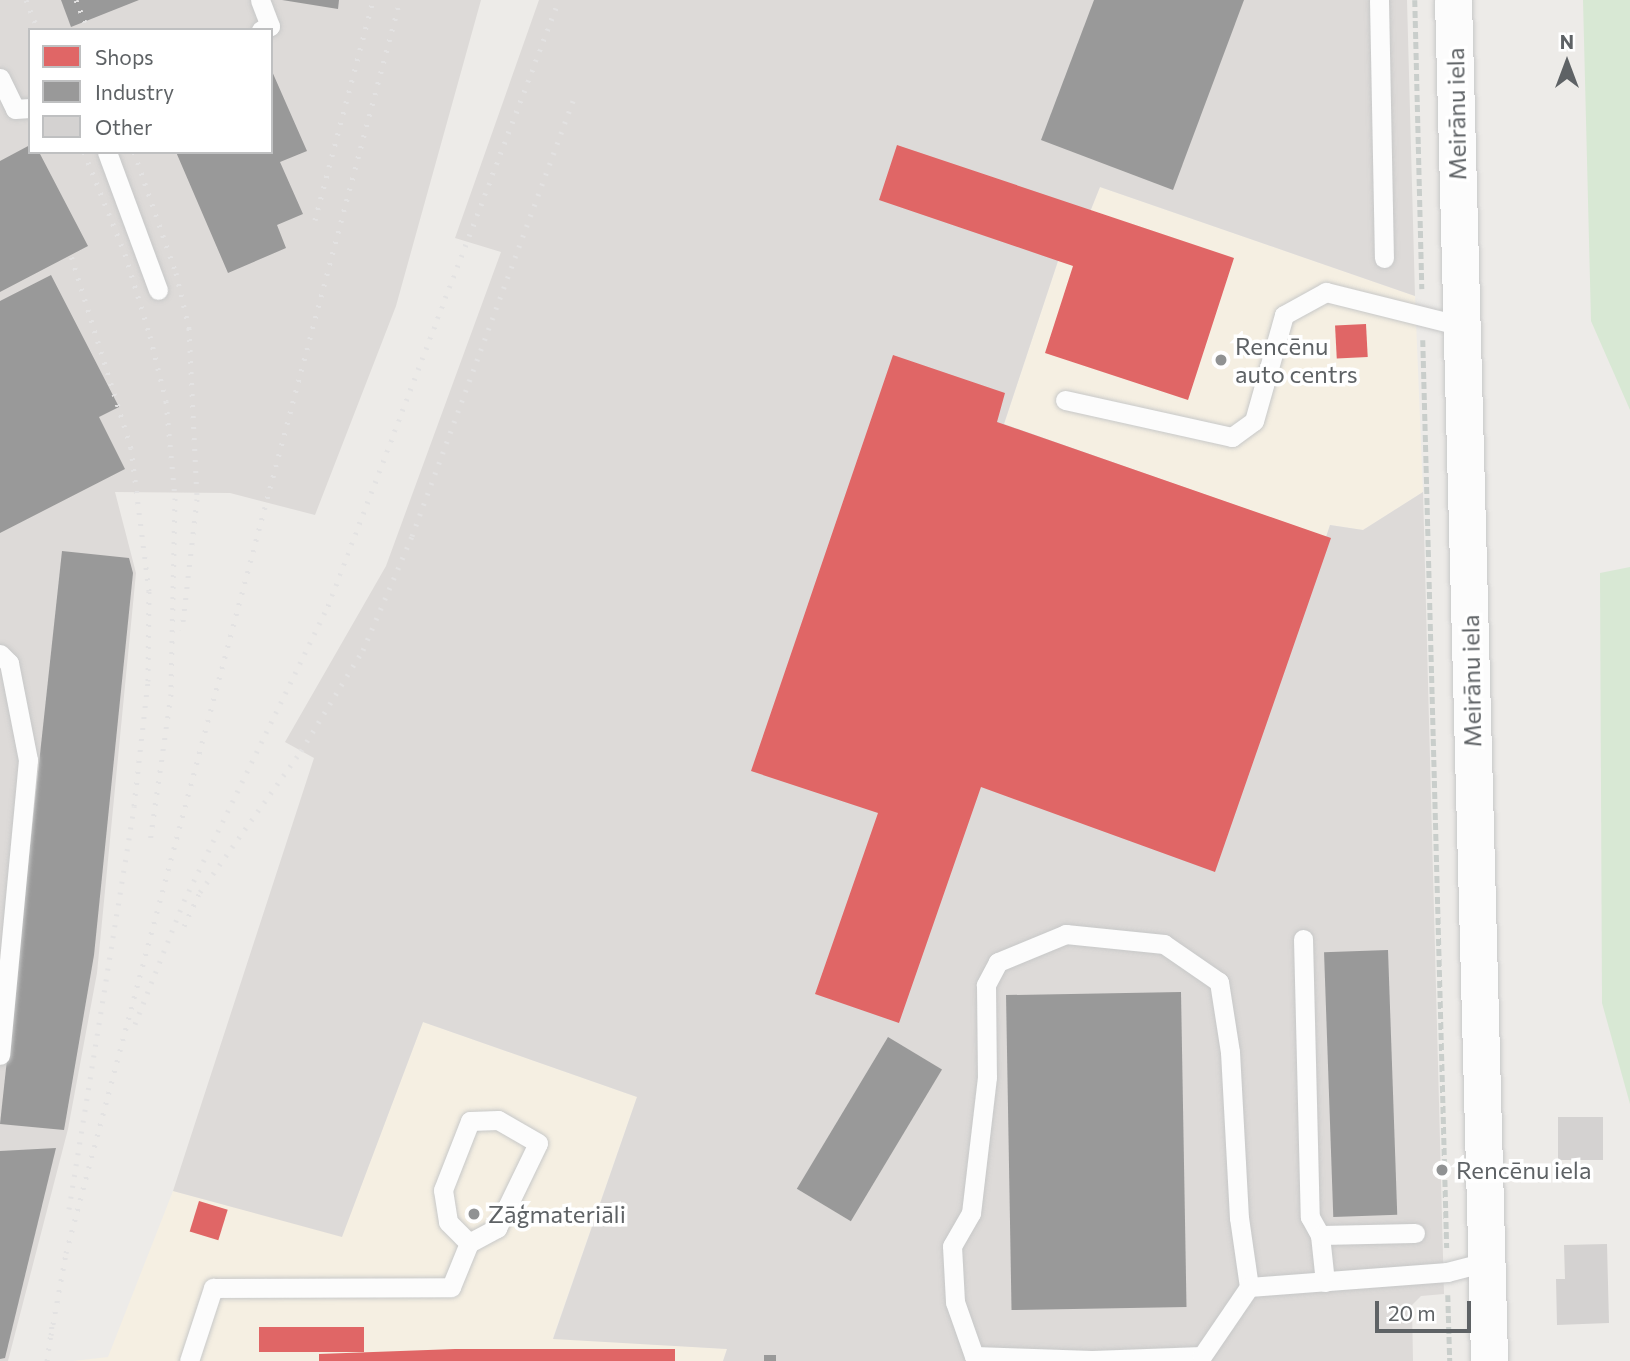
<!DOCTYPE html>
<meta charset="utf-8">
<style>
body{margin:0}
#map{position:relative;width:1630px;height:1361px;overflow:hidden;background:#edebe8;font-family:Commissioner,sans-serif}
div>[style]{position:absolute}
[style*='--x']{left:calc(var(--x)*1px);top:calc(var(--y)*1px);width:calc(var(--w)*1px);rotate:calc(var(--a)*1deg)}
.commercial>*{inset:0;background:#f5efe2}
.industrial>*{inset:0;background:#dddad8}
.green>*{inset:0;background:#d8e8d4}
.shops>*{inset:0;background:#e06666;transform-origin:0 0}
.industry>*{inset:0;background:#999;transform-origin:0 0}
.building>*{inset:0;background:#d4d2d1;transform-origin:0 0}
.path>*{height:4.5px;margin-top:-2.25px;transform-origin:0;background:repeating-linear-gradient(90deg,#c9cecb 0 7px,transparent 0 10.5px)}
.roads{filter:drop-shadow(0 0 2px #c7c8c8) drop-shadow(0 0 2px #c7c8c8)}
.lane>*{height:19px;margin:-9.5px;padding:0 9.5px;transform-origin:9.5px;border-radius:9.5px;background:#fcfcfc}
.street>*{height:37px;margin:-18.5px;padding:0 18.5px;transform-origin:18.5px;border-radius:18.5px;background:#fcfcfc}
.rail>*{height:5px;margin-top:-2.5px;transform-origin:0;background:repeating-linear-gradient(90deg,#e3e2e2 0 2px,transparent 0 11px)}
.dots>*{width:19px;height:19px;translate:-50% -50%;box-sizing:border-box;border:4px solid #fff;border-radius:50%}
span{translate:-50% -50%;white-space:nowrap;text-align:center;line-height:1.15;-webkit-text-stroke:7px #fff;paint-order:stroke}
.street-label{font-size:24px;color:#5e6265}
.poi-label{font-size:24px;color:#5e6265}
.left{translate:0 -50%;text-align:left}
.legend{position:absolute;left:28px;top:28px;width:245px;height:126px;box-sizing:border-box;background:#fff;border:2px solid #bfc0c1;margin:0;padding:9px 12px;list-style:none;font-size:21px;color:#5e6265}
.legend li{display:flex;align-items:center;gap:14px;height:35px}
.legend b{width:35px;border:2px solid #bfc0c1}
.north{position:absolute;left:1532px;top:28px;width:70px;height:70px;-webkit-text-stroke:5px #fff;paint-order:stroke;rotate:0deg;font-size:19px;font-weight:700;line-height:28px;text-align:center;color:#5e6265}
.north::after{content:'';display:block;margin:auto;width:24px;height:32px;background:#5e6265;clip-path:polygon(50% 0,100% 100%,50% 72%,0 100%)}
.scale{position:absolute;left:1375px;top:1301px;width:96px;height:32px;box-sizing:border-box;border:4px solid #5e6265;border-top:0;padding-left:9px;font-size:21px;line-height:24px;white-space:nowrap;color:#5e6265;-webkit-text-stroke:5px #fff;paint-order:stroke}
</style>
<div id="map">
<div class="commercial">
<div style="clip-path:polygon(1100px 187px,1415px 296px,1423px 492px,1363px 530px,1330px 525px,1326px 537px,1004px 424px,1058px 261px,1090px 212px)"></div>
<div style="clip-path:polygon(423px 1022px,637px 1097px,553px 1338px,727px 1349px,723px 1361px,73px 1361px,108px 1357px,173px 1191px,342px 1236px)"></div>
</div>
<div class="industrial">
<div style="clip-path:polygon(evenodd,0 0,481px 0,396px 306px,315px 515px,230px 493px,115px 492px,136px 573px,97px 973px,68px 1129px,8px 1361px,0 1361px,0 0,30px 30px,271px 30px,271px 152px,30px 152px,30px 30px)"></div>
<div style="clip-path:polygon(539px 0,1407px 0,1415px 296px,1100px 187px,1090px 212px,1058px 261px,1004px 424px,1326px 537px,1330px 525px,1363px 530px,1423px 492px,1444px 1294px,1421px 1296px,1412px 1305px,1413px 1361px,723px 1361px,727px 1349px,553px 1339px,637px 1097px,423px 1022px,342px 1237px,173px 1191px,314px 758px,285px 742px,386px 566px,501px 252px,455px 238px)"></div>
</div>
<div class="green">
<div style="clip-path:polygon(1583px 0,1630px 0,1630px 410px,1591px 321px)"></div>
<div style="clip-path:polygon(1630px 567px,1630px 1104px,1602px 1003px,1600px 573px)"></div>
</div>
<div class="shops">
<div style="clip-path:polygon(897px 145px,1234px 258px,1188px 400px,1045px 353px,1073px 266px,879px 200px)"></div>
<div style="left:1366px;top:324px;width:33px;height:31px;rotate:87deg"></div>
<div style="clip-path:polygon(893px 355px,1005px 393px,997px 422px,1331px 538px,1215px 872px,981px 787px,899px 1023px,815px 994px,878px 813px,751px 771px)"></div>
<div style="left:199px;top:1201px;width:30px;height:32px;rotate:17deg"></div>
<div style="left:259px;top:1327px;width:105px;height:25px"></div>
<div style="clip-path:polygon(455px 1349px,675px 1349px,675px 1361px,319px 1361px,319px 1354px)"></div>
</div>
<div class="industry">
<div style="clip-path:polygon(61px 0,139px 0,71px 27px)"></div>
<div style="clip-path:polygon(282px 0,339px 0,338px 9px)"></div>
<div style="clip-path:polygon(1094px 0,1244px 0,1173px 190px,1041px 140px)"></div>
<div style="clip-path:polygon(271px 69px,307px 151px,280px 162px,303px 214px,277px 225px,286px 248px,228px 273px,176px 152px,271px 152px)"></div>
<div style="clip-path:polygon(30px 145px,30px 152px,39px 152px,88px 246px,0 292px,0 161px)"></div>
<div style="clip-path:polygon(51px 275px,119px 407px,99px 417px,125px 469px,0 533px,0 301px)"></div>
<div style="clip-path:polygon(62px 551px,129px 558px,133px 573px,94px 955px,64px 1130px,0 1124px)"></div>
<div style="left:1388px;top:950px;width:265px;height:64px;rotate:88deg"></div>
<div style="left:1181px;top:992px;width:315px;height:175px;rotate:89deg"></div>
<div style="left:888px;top:1037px;width:63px;height:177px;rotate:31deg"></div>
<div style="clip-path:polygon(56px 1148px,5px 1358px,0 1359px,0 1151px)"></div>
<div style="left:764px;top:1355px;width:12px;height:6px"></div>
</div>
<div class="building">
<div style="left:1558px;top:1117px;width:45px;height:43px"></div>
<div style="clip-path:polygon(1607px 1244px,1609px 1323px,1557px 1325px,1556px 1279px,1565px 1279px,1564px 1245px)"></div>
</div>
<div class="path">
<div style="--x:1415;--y:0;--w:289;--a:88.6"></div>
<div style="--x:1423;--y:340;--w:908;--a:88.49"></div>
<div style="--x:1448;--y:1295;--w:66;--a:88.3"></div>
</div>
<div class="roads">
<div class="lane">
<div style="--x:260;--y:0;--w:28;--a:69"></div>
<div style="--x:270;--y:26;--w:10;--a:156"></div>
<div style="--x:1379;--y:0;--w:258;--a:88.9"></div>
<div style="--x:0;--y:78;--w:34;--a:64"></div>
<div style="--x:15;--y:109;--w:15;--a:-4"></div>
<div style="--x:107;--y:152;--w:147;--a:69.7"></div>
<div style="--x:1065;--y:400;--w:171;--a:12.5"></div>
<div style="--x:1232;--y:437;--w:27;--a:-36"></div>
<div style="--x:1254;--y:421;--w:110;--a:-74.2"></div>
<div style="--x:1284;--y:315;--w:48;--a:-28.7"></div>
<div style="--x:1326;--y:292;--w:140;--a:14"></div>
<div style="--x:0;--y:654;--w:13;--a:45"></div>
<div style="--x:9;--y:663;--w:99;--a:78.9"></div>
<div style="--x:28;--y:760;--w:296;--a:95.4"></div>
<div style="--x:1303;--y:939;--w:278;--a:88.6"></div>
<div style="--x:1310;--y:1217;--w:21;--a:61"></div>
<div style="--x:1325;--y:1282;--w:47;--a:-96.1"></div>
<div style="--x:1320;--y:1235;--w:95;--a:-1.2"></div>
<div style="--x:1249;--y:1287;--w:70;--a:-98.2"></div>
<div style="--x:1239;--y:1218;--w:166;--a:-93.1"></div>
<div style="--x:1230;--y:1052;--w:71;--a:-98.9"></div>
<div style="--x:1219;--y:982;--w:67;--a:-145.4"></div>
<div style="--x:1164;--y:944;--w:99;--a:-174.2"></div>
<div style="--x:1066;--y:934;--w:74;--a:157.6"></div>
<div style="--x:998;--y:962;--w:26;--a:118"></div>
<div style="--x:986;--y:985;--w:92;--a:89.4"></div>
<div style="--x:987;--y:1077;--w:137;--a:96.7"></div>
<div style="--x:971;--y:1213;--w:38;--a:120"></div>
<div style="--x:952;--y:1246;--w:56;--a:86.9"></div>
<div style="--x:955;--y:1302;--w:57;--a:70.6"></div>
<div style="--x:974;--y:1356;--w:118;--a:1.9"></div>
<div style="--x:1092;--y:1360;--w:110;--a:-2.1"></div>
<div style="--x:1202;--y:1356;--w:83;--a:-55.7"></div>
<div style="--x:1249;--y:1287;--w:199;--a:-4.3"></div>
<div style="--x:1447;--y:1272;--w:40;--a:-14.4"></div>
<div style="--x:189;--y:1361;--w:77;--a:-71.8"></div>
<div style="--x:213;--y:1288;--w:238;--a:-0.2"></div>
<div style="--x:451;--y:1287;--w:48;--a:-67.8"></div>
<div style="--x:469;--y:1243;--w:32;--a:-28"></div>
<div style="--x:497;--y:1228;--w:94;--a:-64.2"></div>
<div style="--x:538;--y:1143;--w:46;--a:-150.1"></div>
<div style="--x:498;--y:1120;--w:28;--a:178"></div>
<div style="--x:470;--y:1121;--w:74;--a:111.4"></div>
<div style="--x:443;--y:1190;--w:32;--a:81"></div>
<div style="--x:448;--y:1222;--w:30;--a:45"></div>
</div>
<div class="street">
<div style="--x:1453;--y:0;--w:1361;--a:88.48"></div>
</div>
</div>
<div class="rail">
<div style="--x:26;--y:0;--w:32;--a:68"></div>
<div style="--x:76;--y:0;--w:32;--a:68"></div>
<div style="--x:84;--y:152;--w:110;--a:68.1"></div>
<div style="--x:125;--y:254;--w:86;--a:73"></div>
<div style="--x:150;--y:336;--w:67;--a:76.2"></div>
<div style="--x:166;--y:401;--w:97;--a:84.7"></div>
<div style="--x:175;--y:498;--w:196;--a:91.2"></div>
<div style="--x:171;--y:694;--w:148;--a:98.1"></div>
<div style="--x:134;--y:152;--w:128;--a:70.9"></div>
<div style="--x:176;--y:273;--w:57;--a:76.7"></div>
<div style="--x:189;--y:328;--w:171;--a:87.3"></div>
<div style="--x:197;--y:499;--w:132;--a:96.5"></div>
<div style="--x:315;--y:220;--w:228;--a:-75.2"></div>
<div style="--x:184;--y:926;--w:38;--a:-65"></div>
<div style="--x:200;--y:892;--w:173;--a:-54.4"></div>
<div style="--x:301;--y:751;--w:119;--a:-58.5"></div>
<div style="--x:363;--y:650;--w:124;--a:-66.7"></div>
<div style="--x:412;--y:536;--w:472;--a:-69.7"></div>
<div style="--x:135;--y:1024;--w:132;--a:-68.3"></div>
<div style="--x:184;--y:901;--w:328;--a:-64"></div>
<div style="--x:328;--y:606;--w:649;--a:-69.13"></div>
<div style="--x:69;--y:1209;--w:408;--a:-80.8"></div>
<div style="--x:134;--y:806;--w:126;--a:-83.6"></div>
<div style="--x:148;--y:681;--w:90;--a:-89.4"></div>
<div style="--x:149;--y:591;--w:144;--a:-97.2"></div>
<div style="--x:131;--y:448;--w:205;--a:-107.3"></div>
<div style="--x:51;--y:1335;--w:83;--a:-79.6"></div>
<div style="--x:66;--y:1253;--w:1297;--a:-75.07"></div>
<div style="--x:47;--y:1361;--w:35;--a:-82"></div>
</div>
<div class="dots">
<div style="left:1221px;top:360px;background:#909293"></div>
<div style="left:1442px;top:1170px;background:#909293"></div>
<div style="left:474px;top:1214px;background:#909293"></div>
</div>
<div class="street-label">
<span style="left:1456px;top:114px;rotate:-91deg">Meirānu iela</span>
<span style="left:1471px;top:681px;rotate:-91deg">Meirānu iela</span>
</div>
<div class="poi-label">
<span class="left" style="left:1235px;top:360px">Rencēnu<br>auto centrs</span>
<span class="left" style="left:1456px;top:1170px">Rencēnu iela</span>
<span class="left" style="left:488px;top:1214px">Zāģmateriāli</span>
</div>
<ul class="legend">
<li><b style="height:19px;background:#e06666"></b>Shops</li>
<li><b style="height:19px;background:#999"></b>Industry</li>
<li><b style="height:19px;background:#d4d2d1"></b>Other</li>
</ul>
<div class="north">N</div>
<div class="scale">20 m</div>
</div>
